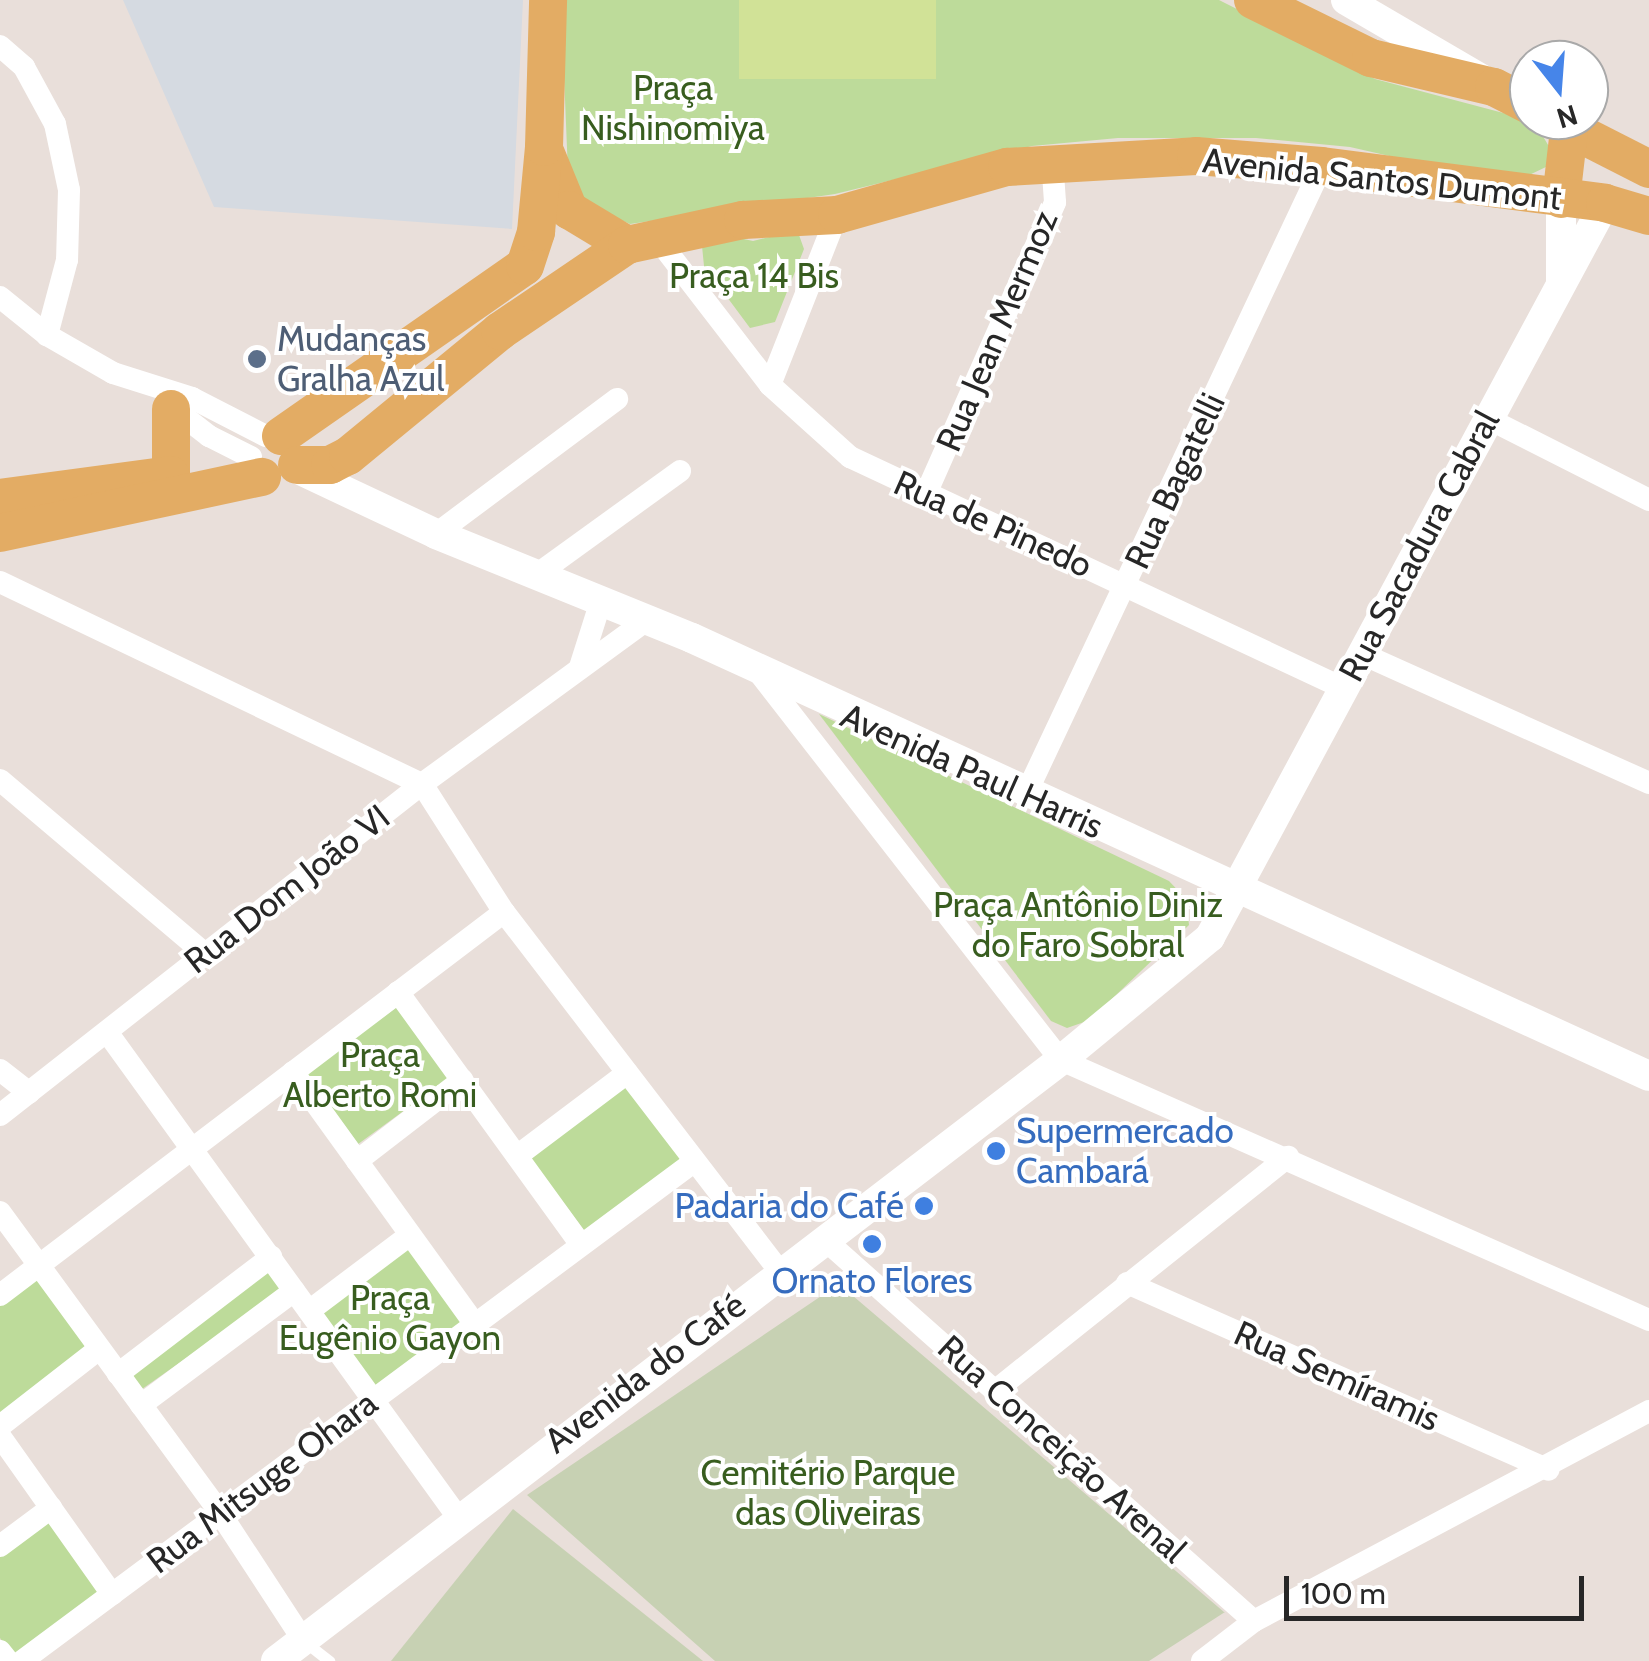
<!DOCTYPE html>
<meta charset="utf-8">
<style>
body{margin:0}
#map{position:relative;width:1649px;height:1661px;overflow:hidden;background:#e9dfda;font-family:Cabin,sans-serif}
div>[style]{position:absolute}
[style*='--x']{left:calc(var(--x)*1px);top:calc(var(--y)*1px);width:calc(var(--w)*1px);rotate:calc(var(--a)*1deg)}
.airport>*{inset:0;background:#d5dae1}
.green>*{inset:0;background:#bddb9a;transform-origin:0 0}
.cemetery>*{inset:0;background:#c7d1b3}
.pitch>*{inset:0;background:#d1e297;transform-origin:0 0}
.service>*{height:11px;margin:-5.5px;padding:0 5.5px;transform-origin:5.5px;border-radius:5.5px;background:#fff}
.minor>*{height:22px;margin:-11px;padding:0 11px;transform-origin:11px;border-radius:11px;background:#fff}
.tertiary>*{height:30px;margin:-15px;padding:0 15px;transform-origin:15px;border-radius:15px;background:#fff}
.primary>*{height:38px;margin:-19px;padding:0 19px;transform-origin:19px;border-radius:19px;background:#e3ac64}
.dots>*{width:28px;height:28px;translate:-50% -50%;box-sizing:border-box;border:5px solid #fff;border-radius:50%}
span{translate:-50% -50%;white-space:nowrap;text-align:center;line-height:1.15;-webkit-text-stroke:8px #fff;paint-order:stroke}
.park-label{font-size:35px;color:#385d1f}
.street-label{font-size:35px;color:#272727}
.service-label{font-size:35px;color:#4e5e75}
.left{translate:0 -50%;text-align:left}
.shop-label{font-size:35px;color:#366cbe}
.right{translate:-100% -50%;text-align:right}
.north{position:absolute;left:1509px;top:40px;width:100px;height:100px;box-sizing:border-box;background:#fff;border:2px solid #a9a9a9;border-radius:50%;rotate:163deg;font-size:28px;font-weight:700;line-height:40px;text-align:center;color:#272727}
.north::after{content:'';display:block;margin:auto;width:35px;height:45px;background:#4685e9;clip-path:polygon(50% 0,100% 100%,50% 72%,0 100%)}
.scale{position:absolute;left:1284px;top:1576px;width:300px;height:45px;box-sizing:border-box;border:5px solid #272727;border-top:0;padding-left:12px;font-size:30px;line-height:35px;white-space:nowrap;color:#272727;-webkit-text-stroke:8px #fff;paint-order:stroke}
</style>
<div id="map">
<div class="airport">
<div style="clip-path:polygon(123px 0,523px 0,512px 229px,214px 207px)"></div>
</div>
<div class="green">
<div style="clip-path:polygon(561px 0,1219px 0,1375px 79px,1534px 121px,1551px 150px,1548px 166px,1523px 178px,1451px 170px,1350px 147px,1256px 138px,1118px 138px,1032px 146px,835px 194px,630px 224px,583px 203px,568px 173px)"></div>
<div style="clip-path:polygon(782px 234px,799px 235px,804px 249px,775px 322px,750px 328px,704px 266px,702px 246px,730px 236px,753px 241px)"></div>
<div style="clip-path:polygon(819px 714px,1169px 881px,1186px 899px,1189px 925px,1090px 1020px,1067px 1028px,1051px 1021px)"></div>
<div style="left:397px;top:1007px;width:88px;height:112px;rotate:54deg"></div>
<div style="left:627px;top:1086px;width:91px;height:121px;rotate:53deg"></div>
<div style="left:408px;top:1247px;width:95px;height:109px;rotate:54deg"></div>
<div style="left:269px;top:1266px;width:28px;height:178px;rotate:55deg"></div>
<div style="clip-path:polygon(37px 1275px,89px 1348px,0 1418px,0 1303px)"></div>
<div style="clip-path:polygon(49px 1518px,101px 1593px,14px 1658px,0 1638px,0 1555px)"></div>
</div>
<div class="cemetery">
<div style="clip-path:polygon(839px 1284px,1224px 1612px,1225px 1612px,1149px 1661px,715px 1661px,527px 1495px)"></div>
<div style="clip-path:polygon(513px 1509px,703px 1661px,391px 1661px)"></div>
</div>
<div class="pitch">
<div style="left:739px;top:0;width:197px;height:79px"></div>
</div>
<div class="service">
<div style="--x:305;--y:1642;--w:31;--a:38"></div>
</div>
<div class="minor">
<div style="--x:0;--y:46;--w:32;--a:41"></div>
<div style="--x:24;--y:67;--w:65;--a:61.5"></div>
<div style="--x:55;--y:124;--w:67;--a:78"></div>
<div style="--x:69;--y:190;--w:70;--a:91.6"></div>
<div style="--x:67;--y:260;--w:78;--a:104.9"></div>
<div style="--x:656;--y:237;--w:187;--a:52.4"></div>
<div style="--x:770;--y:385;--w:108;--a:42"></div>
<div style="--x:850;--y:457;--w:544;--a:25.11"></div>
<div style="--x:0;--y:297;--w:60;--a:39"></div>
<div style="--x:47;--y:335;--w:76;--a:29.9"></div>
<div style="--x:113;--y:373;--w:83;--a:17.6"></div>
<div style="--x:192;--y:398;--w:83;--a:27.2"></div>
<div style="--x:770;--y:385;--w:183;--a:-68.5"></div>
<div style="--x:169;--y:405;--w:51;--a:37.8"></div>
<div style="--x:209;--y:436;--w:47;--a:26.6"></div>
<div style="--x:1487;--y:418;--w:182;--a:26.8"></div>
<div style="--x:925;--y:496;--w:321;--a:-66.1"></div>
<div style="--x:1055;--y:202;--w:39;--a:-94"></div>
<div style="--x:436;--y:534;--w:226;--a:-36.7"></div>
<div style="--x:535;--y:576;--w:179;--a:-35.9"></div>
<div style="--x:0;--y:582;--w:468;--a:25.6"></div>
<div style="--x:422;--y:784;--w:152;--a:57.4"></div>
<div style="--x:504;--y:912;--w:452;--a:52.5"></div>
<div style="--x:1360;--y:653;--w:317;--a:24.2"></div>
<div style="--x:580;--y:667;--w:66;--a:-72.4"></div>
<div style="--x:760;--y:674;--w:489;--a:52.1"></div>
<div style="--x:1061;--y:1060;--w:643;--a:23.85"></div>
<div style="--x:0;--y:780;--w:267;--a:40.3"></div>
<div style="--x:1025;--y:796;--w:696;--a:-64.76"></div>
<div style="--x:398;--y:992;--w:312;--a:54.1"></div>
<div style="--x:107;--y:1032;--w:597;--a:54.13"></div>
<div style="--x:0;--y:1070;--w:37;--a:38"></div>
<div style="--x:293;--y:1072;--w:311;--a:54.2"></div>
<div style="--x:0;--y:1115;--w:536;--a:-38.11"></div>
<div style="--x:422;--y:784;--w:275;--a:-36.1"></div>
<div style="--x:517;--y:1156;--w:138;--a:-37"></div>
<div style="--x:357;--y:1161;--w:133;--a:-37.6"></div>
<div style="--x:0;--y:1212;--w:373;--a:53.8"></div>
<div style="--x:220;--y:1513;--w:152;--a:56.8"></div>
<div style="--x:824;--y:1239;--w:575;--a:41.62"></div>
<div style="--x:1127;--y:1283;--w:461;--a:23.9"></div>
<div style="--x:0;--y:1295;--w:633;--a:-37.23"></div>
<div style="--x:309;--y:1311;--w:126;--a:-37"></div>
<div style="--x:118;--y:1374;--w:193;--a:-37.4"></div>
<div style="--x:996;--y:1390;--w:374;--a:-38.6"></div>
<div style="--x:141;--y:1405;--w:191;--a:-36.7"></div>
<div style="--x:0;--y:1426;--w:125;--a:-37.9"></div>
<div style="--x:0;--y:1436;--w:194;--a:54.7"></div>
<div style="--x:0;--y:1546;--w:64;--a:-36.7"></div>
<div style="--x:0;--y:1651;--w:13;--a:51"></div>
<div style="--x:22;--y:1661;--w:838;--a:-36.61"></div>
<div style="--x:1202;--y:1661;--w:66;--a:-37.6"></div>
<div style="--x:1254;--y:1621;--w:447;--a:-28"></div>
</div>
<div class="tertiary">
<div style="--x:1346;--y:0;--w:159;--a:30.3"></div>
<div style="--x:1561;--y:199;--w:82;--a:90"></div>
<div style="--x:296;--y:468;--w:155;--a:25.2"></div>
<div style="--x:436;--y:534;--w:276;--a:22.1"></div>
<div style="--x:692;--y:638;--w:1052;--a:24.59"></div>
<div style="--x:276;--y:1661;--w:989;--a:-37.44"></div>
<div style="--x:1061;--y:1060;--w:193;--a:-39.5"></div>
<div style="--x:1210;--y:937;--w:834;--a:-61.71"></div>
</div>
<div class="primary">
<div style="--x:1253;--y:0;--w:131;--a:26.2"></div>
<div style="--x:1371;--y:58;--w:126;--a:13.3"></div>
<div style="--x:1494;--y:87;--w:39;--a:27"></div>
<div style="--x:1553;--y:120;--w:108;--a:27"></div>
<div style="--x:546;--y:154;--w:61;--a:67.7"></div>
<div style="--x:569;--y:210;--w:68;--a:31.1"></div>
<div style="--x:1561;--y:199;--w:69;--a:-83.4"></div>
<div style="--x:281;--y:436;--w:297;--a:-34.9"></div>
<div style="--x:525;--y:266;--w:36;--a:-72"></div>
<div style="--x:536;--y:232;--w:85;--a:-84.6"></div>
<div style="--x:544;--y:147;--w:147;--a:-88.4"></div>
<div style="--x:297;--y:465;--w:33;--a:0"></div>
<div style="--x:330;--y:465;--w:20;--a:-27"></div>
<div style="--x:348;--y:456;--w:197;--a:-39.4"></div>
<div style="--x:500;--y:331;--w:153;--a:-34.1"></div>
<div style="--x:627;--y:245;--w:119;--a:-12.2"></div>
<div style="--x:743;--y:220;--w:94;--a:-3"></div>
<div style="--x:837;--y:215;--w:177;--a:-15.8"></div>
<div style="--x:1007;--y:167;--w:189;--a:-3.3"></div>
<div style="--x:1196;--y:156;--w:126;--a:4.5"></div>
<div style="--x:1322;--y:166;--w:285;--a:7.4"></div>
<div style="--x:1605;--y:203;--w:46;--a:16.5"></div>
<div style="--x:171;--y:474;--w:65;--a:-90"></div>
<div style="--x:0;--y:498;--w:172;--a:-7.7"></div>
<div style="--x:0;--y:533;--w:268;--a:-12.1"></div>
</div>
<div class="dots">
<div style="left:257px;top:359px;background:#5c6f8a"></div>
<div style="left:996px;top:1151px;background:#3f7fe0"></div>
<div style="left:924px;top:1206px;background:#3f7fe0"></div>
<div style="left:872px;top:1244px;background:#3f7fe0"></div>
</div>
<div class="park-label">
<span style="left:673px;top:108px">Praça<br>Nishinomiya</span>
<span style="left:754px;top:276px">Praça 14 Bis</span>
<span style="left:1078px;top:925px">Praça Antônio Diniz<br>do Faro Sobral</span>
<span style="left:380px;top:1075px">Praça<br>Alberto Romi</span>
<span style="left:390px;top:1318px">Praça<br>Eugênio Gayon</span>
<span style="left:828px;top:1493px">Cemitério Parque<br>das Oliveiras</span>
</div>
<div class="street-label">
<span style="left:1382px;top:179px;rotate:6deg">Avenida Santos Dumont</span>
<span style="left:997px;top:331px;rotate:-67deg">Rua Jean Mermoz</span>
<span style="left:1175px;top:481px;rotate:-65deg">Rua Bagatelli</span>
<span style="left:993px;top:524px;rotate:24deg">Rua de Pinedo</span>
<span style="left:1419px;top:546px;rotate:-62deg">Rua Sacadura Cabral</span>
<span style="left:972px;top:771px;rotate:24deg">Avenida Paul Harris</span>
<span style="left:287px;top:889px;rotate:-38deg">Rua Dom João VI</span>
<span style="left:645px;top:1373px;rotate:-37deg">Avenida do Café</span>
<span style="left:1337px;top:1376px;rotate:24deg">Rua Semíramis</span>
<span style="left:1062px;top:1449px;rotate:42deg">Rua Conceição Arenal</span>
<span style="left:262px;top:1482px;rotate:-37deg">Rua Mitsuge Ohara</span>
</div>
<div class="service-label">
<span class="left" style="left:277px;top:359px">Mudanças<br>Gralha Azul</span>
</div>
<div class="shop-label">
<span class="left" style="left:1016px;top:1151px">Supermercado<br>Cambará</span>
<span class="right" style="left:904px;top:1206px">Padaria do Café</span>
<span style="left:872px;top:1281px">Ornato Flores</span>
</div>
<div class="north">N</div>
<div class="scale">100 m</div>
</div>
